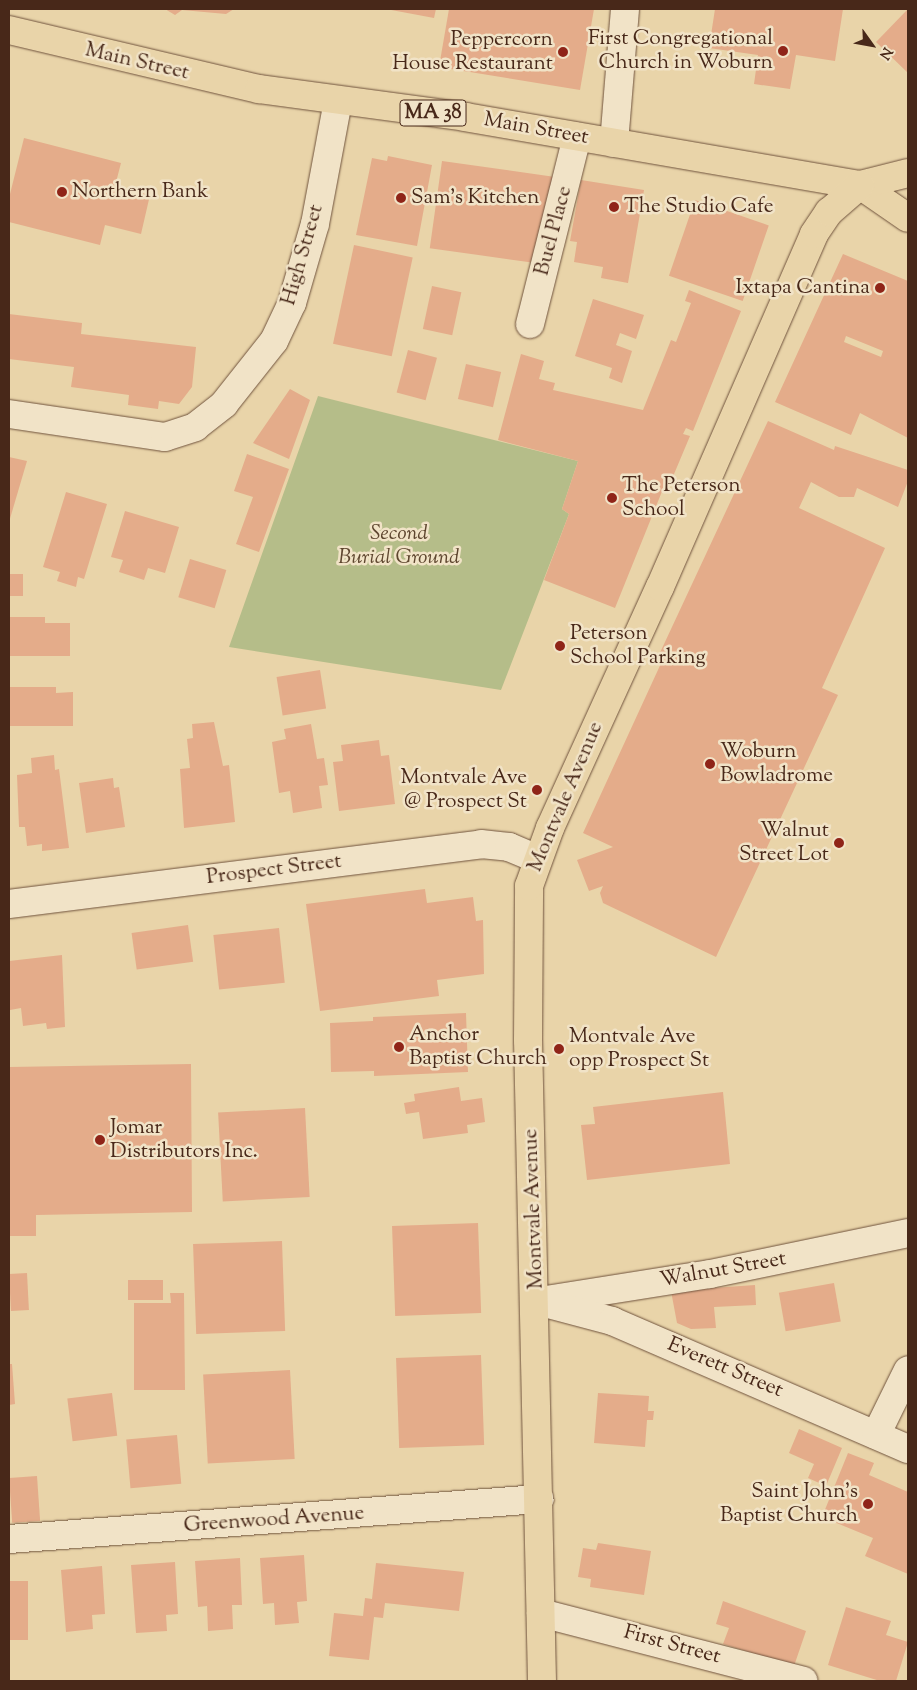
<!DOCTYPE html>
<style>
body{margin:0}
#map{position:relative;width:917px;height:1690px;overflow:hidden;background:#e9d4a9;font-family:"Sorts Mill Goudy",serif}
div>[style]{position:absolute}
[style*='--x']{left:calc(var(--x)*1px);top:calc(var(--y)*1px);width:calc(var(--w)*1px);rotate:calc(var(--a)*1deg)}
.green>*{inset:0;background:#b5bd89}
.building>*{inset:0;background:#e4ac8a;transform-origin:0 0}
.roads{filter:drop-shadow(0 0 1px #70533d) drop-shadow(0 0 1px #70533d)}
.minor>*{height:28px;margin:-14px;padding:0 14px;transform-origin:14px;border-radius:14px;background:#f1e3c7}
.major>*{height:28px;margin:-14px;padding:0 14px;transform-origin:14px;border-radius:14px;background:#e9d4a9}
.dots>*{width:14px;height:14px;translate:-50% -50%;box-sizing:border-box;border:2px solid #f1e3c7;border-radius:50%}
span{translate:-50% -50%;white-space:nowrap;text-align:center;line-height:1.15;-webkit-text-stroke:5px #f1e3c7;paint-order:stroke}
.shield-label span{padding:1px 4px;background:#f1e3c7;border:1px solid;border-radius:4px;-webkit-text-stroke-width:0}
.shield-label{font-size:20px;color:#482819;font-weight:700}
.poi-label{font-size:21px;color:#482819}
.right{translate:-100% -50%;text-align:right}
.left{translate:0 -50%;text-align:left}
.street-label{font-size:21px;color:#482819}
.park-label{font-size:21px;color:#5e462f;font-style:italic}
.frame{position:absolute;inset:0;border:10px solid #482819;pointer-events:none}
.north{position:absolute;left:847px;top:20px;width:50px;height:50px;-webkit-text-stroke:4px #f1e3c7;paint-order:stroke;rotate:122deg;font-size:14px;font-weight:700;line-height:20px;text-align:center;color:#482819}
.north::after{content:'';display:block;margin:auto;width:18px;height:22px;background:#482819;clip-path:polygon(50% 0,100% 100%,50% 72%,0 100%)}
</style>
<div id="map">
<div class="green">
<div style="clip-path:polygon(318px 396px,578px 461px,562px 509px,569px 514px,501px 690px,229px 647px)"></div>
</div>
<div class="building">
<div style="clip-path:polygon(165px 9px,234px 9px,226px 14px,182px 10px,175px 15px)"></div>
<div style="clip-path:polygon(386px 9px,436px 9px,434px 18px)"></div>
<div style="clip-path:polygon(449px 9px,594px 9px,580px 90px,439px 67px)"></div>
<div style="clip-path:polygon(715px 9px,843px 9px,835px 61px,796px 55px,790px 89px,754px 84px,758px 55px,709px 48px)"></div>
<div style="clip-path:polygon(908px 9px,908px 73px,876px 42px)"></div>
<div style="clip-path:polygon(24px 138px,121px 163px,115px 186px,150px 195px,141px 234px,105px 225px,100px 245px,9px 222px,9px 198px)"></div>
<div style="clip-path:polygon(388px 156px,432px 165px,417px 246px,356px 235px,372px 158px,387px 161px)"></div>
<div style="left:442px;top:161px;width:116px;height:88px;rotate:8deg"></div>
<div style="clip-path:polygon(581px 180px,644px 190px,628px 283px,601px 278px,603px 267px,574px 262px,577px 242px,570px 241px)"></div>
<div style="left:695px;top:200px;width:78px;height:80px;rotate:19deg"></div>
<div style="left:354px;top:245px;width:60px;height:101px;rotate:12deg"></div>
<div style="clip-path:polygon(evenodd,843px 254px,908px 281px,908px 438px,860px 413px,851px 435px,775px 402px,843px 254px,846px 336px,883px 351px,881px 357px,844px 342px,846px 336px)"></div>
<div style="left:432px;top:286px;width:30px;height:44px;rotate:12deg"></div>
<div style="clip-path:polygon(689px 290px,741px 311px,693px 431px,686px 428px,683px 434px,690px 436px,669px 486px,665px 484px,615px 608px,544px 580px,569px 514px,562px 509px,578px 461px,498px 440px,521px 354px,544px 361px,539px 379px,555px 383px,553px 390px,643px 410px,671px 340px,676px 342px,691px 303px,685px 301px)"></div>
<div style="clip-path:polygon(593px 299px,644px 315px,636px 339px,620px 333px,616px 345px,632px 351px,622px 383px,609px 378px,612px 368px,575px 356px)"></div>
<div style="clip-path:polygon(9px 314px,82px 323px,81px 334px,196px 347px,192px 387px,179px 404px,159px 401px,158px 409px,128px 405px,129px 395px,71px 387px,74px 367px,9px 359px)"></div>
<div style="left:408px;top:350px;width:30px;height:44px;rotate:15deg"></div>
<div style="left:466px;top:364px;width:36px;height:36px;rotate:13deg"></div>
<div style="clip-path:polygon(290px 389px,310px 400px,289px 459px,253px 443px)"></div>
<div style="clip-path:polygon(768px 421px,834px 450px,835px 446px,908px 470px,908px 481px,898px 507px,857px 488px,854px 497px,839px 497px,811px 482px,799px 508px,885px 548px,822px 688px,838px 695px,716px 957px,603px 903px,600px 893px,603px 886px,589px 891px,577px 860px,613px 847px,583px 833px,663px 659px,658px 657px)"></div>
<div style="clip-path:polygon(247px 454px,289px 469px,259px 552px,236px 544px,253px 497px,234px 491px)"></div>
<div style="clip-path:polygon(9px 457px,27px 461px,9px 522px)"></div>
<div style="clip-path:polygon(66px 492px,107px 504px,84px 579px,78px 577px,76px 587px,57px 581px,60px 572px,43px 567px)"></div>
<div style="clip-path:polygon(125px 511px,179px 527px,165px 573px,148px 568px,144px 580px,119px 572px,123px 560px,111px 557px)"></div>
<div style="left:190px;top:559px;width:38px;height:40px;rotate:17deg"></div>
<div style="left:9px;top:574px;width:14px;height:22px"></div>
<div style="clip-path:polygon(9px 617px,45px 617px,45px 623px,70px 623px,70px 656px,9px 656px)"></div>
<div style="left:320px;top:670px;width:39px;height:44px;rotate:81deg"></div>
<div style="clip-path:polygon(9px 687px,56px 687px,56px 693px,73px 692px,73px 726px,9px 726px)"></div>
<div style="clip-path:polygon(214px 722px,223px 766px,229px 765px,235px 822px,184px 828px,180px 769px,190px 768px,187px 739px,193px 738px,192px 724px)"></div>
<div style="clip-path:polygon(311px 724px,317px 759px,324px 758px,328px 785px,319px 786px,322px 808px,293px 813px,290px 791px,279px 793px,272px 742px,286px 739px,284px 729px)"></div>
<div style="clip-path:polygon(379px 740px,381px 756px,389px 755px,395px 804px,339px 811px,333px 762px,343px 761px,341px 745px)"></div>
<div style="clip-path:polygon(54px 755px,55px 770px,59px 769px,69px 848px,42px 851px,42px 844px,27px 846px,25px 827px,19px 827px,17px 775px,32px 773px,31px 758px)"></div>
<div style="clip-path:polygon(113px 778px,114px 788px,119px 787px,125px 827px,86px 833px,79px 783px)"></div>
<div style="clip-path:polygon(425px 889px,427px 903px,473px 897px,476px 921px,483px 920px,484px 974px,437px 980px,439px 996px,320px 1011px,306px 904px)"></div>
<div style="left:188px;top:925px;width:37px;height:57px;rotate:82deg"></div>
<div style="left:279px;top:928px;width:55px;height:66px;rotate:84deg"></div>
<div style="clip-path:polygon(62px 955px,65px 1027px,47px 1029px,46px 1023px,23px 1026px,21px 1008px,10px 1010px,9px 961px)"></div>
<div style="clip-path:polygon(466px 1013px,468px 1072px,374px 1076px,374px 1071px,331px 1072px,330px 1023px,373px 1021px,373px 1017px)"></div>
<div style="clip-path:polygon(191px 1064px,192px 1212px,36px 1215px,36px 1236px,9px 1236px,9px 1067px)"></div>
<div style="clip-path:polygon(459px 1087px,461px 1101px,482px 1098px,485px 1122px,467px 1125px,468px 1133px,423px 1139px,419px 1112px,406px 1114px,404px 1103px,415px 1101px,414px 1094px)"></div>
<div style="clip-path:polygon(723px 1092px,730px 1164px,587px 1180px,581px 1125px,595px 1124px,593px 1107px)"></div>
<div style="left:305px;top:1108px;width:89px;height:87px;rotate:87deg"></div>
<div style="left:478px;top:1223px;width:90px;height:86px;rotate:88deg"></div>
<div style="left:282px;top:1241px;width:90px;height:89px;rotate:88deg"></div>
<div style="left:27px;top:1273px;width:37px;height:18px;rotate:87deg"></div>
<div style="left:128px;top:1280px;width:35px;height:20px"></div>
<div style="left:834px;top:1283px;width:39px;height:56px;rotate:80deg"></div>
<div style="clip-path:polygon(755px 1285px,756px 1305px,714px 1307px,716px 1328px,691px 1329px,677px 1323px,671px 1291px)"></div>
<div style="clip-path:polygon(170px 1293px,184px 1293px,185px 1390px,134px 1390px,134px 1303px,171px 1303px)"></div>
<div style="left:481px;top:1355px;width:90px;height:85px;rotate:88deg"></div>
<div style="clip-path:polygon(9px 1364px,12px 1364px,15px 1404px,9px 1405px)"></div>
<div style="left:290px;top:1370px;width:89px;height:87px;rotate:87deg"></div>
<div style="left:112px;top:1393px;width:43px;height:45px;rotate:83deg"></div>
<div style="clip-path:polygon(598px 1393px,649px 1396px,648px 1411px,654px 1411px,653px 1420px,647px 1420px,645px 1447px,594px 1443px)"></div>
<div style="clip-path:polygon(799px 1429px,842px 1448px,826px 1486px,808px 1478px,814px 1464px,789px 1453px)"></div>
<div style="left:177px;top:1435px;width:49px;height:51px;rotate:85deg"></div>
<div style="clip-path:polygon(848px 1453px,874px 1463px,869px 1475px,908px 1492px,908px 1574px,865px 1556px,873px 1538px,822px 1517px)"></div>
<div style="left:37px;top:1476px;width:45px;height:28px;rotate:86deg"></div>
<div style="clip-path:polygon(598px 1543px,651px 1551px,644px 1595px,590px 1587px,591px 1579px,578px 1577px,583px 1548px,596px 1550px)"></div>
<div style="clip-path:polygon(304px 1555px,307px 1601px,297px 1602px,299px 1623px,275px 1625px,274px 1603px,263px 1604px,260px 1558px)"></div>
<div style="clip-path:polygon(240px 1558px,242px 1605px,232px 1605px,233px 1629px,208px 1631px,207px 1606px,198px 1607px,195px 1561px)"></div>
<div style="clip-path:polygon(175px 1562px,178px 1614px,166px 1615px,167px 1631px,136px 1633px,131px 1565px)"></div>
<div style="clip-path:polygon(376px 1563px,464px 1572px,459px 1611px,385px 1603px,383px 1618px,374px 1617px,369px 1660px,329px 1656px,334px 1613px,363px 1616px,365px 1598px,372px 1599px)"></div>
<div style="clip-path:polygon(102px 1566px,105px 1614px,92px 1615px,93px 1629px,66px 1632px,61px 1570px)"></div>
<div style="left:9px;top:1581px;width:19px;height:59px"></div>
<div style="clip-path:polygon(723px 1601px,806px 1631px,794px 1666px,723px 1644px,729px 1628px,716px 1624px)"></div>
<div style="clip-path:polygon(846px 1607px,891px 1621px,886px 1635px,908px 1642px,896px 1681px,880px 1681px,828px 1665px)"></div>
</div>
<div class="roads">
<div class="minor">
<div style="--x:614;--y:143;--w:134;--a:-85.3"></div>
<div style="--x:530;--y:324;--w:193;--a:-75.9"></div>
<div style="--x:9;--y:414;--w:158;--a:8.4"></div>
<div style="--x:165;--y:437;--w:32;--a:-18"></div>
<div style="--x:195;--y:427;--w:37;--a:-38"></div>
<div style="--x:224;--y:404;--w:80;--a:-51.6"></div>
<div style="--x:274;--y:341;--w:42;--a:-64.7"></div>
<div style="--x:292;--y:303;--w:82;--a:-73.8"></div>
<div style="--x:315;--y:224;--w:125;--a:-79.4"></div>
<div style="--x:9;--y:904;--w:476;--a:-7.2"></div>
<div style="--x:481;--y:844;--w:28;--a:6"></div>
<div style="--x:509;--y:847;--w:30;--a:23"></div>
<div style="--x:546;--y:1300;--w:166;--a:-9"></div>
<div style="--x:710;--y:1274;--w:202;--a:-11.7"></div>
<div style="--x:537;--y:1301;--w:78;--a:14.9"></div>
<div style="--x:612;--y:1321;--w:322;--a:23.4"></div>
<div style="--x:876;--y:1435;--w:72;--a:-63.8"></div>
<div style="--x:9;--y:1539;--w:532;--a:-4.32"></div>
<div style="--x:541;--y:1613;--w:271;--a:14.5"></div>
</div>
<div class="major">
<div style="--x:9;--y:30;--w:257;--a:13.3"></div>
<div style="--x:259;--y:89;--w:208;--a:7.7"></div>
<div style="--x:465;--y:117;--w:401;--a:9.8"></div>
<div style="--x:860;--y:185;--w:58;--a:34.5"></div>
<div style="--x:860;--y:185;--w:49;--a:-14"></div>
<div style="--x:542;--y:1681;--w:641;--a:-91.25"></div>
<div style="--x:528;--y:1040;--w:154;--a:-89.6"></div>
<div style="--x:529;--y:886;--w:62;--a:-70.1"></div>
<div style="--x:550;--y:828;--w:265;--a:-65.5"></div>
<div style="--x:660;--y:587;--w:385;--a:-66.4"></div>
<div style="--x:814;--y:234;--w:27;--a:-56"></div>
<div style="--x:829;--y:212;--w:41;--a:-41.1"></div>
</div>
</div>
<div class="dots">
<div style="left:783px;top:51px;background:#8f2418"></div>
<div style="left:563px;top:52px;background:#8f2418"></div>
<div style="left:62px;top:192px;background:#8f2418"></div>
<div style="left:401px;top:198px;background:#8f2418"></div>
<div style="left:614px;top:207px;background:#8f2418"></div>
<div style="left:880px;top:288px;background:#8f2418"></div>
<div style="left:612px;top:498px;background:#8f2418"></div>
<div style="left:560px;top:646px;background:#8f2418"></div>
<div style="left:710px;top:764px;background:#8f2418"></div>
<div style="left:537px;top:790px;background:#8f2418"></div>
<div style="left:839px;top:843px;background:#8f2418"></div>
<div style="left:399px;top:1047px;background:#8f2418"></div>
<div style="left:559px;top:1049px;background:#8f2418"></div>
<div style="left:100px;top:1140px;background:#8f2418"></div>
<div style="left:868px;top:1504px;background:#8f2418"></div>
</div>
<div class="shield-label">
<span style="left:433px;top:113px">MA 38</span>
</div>
<div class="poi-label">
<span class="right" style="left:773px;top:51px">First Congregational<br>Church in Woburn</span>
<span class="right" style="left:553px;top:52px">Peppercorn<br>House Restaurant</span>
<span class="left" style="left:72px;top:192px">Northern Bank</span>
<span class="left" style="left:411px;top:198px">Sam's Kitchen</span>
<span class="left" style="left:624px;top:207px">The Studio Cafe</span>
<span class="right" style="left:870px;top:288px">Ixtapa Cantina</span>
<span class="left" style="left:622px;top:498px">The Peterson<br>School</span>
<span class="left" style="left:570px;top:646px">Peterson<br>School Parking</span>
<span class="left" style="left:720px;top:764px">Woburn<br>Bowladrome</span>
<span class="right" style="left:527px;top:790px">Montvale Ave<br>@ Prospect St</span>
<span class="right" style="left:829px;top:843px">Walnut<br>Street Lot</span>
<span class="left" style="left:409px;top:1047px">Anchor<br>Baptist Church</span>
<span class="left" style="left:569px;top:1049px">Montvale Ave<br>opp Prospect St</span>
<span class="left" style="left:110px;top:1140px">Jomar<br>Distributors Inc.</span>
<span class="right" style="left:858px;top:1504px">Saint John's<br>Baptist Church</span>
</div>
<div class="street-label">
<span style="left:137px;top:62px;rotate:13deg">Main Street</span>
<span style="left:536px;top:129px;rotate:10deg">Main Street</span>
<span style="left:554px;top:231px;rotate:-75deg">Buel Place</span>
<span style="left:303px;top:255px;rotate:-74deg">High Street</span>
<span style="left:566px;top:797px;rotate:-67deg">Montvale Avenue</span>
<span style="left:274px;top:870px;rotate:-7deg">Prospect Street</span>
<span style="left:534px;top:1209px;rotate:-92deg">Montvale Avenue</span>
<span style="left:723px;top:1270px;rotate:-10deg">Walnut Street</span>
<span style="left:725px;top:1368px;rotate:23deg">Everett Street</span>
<span style="left:274px;top:1520px;rotate:-4deg">Greenwood Avenue</span>
<span style="left:672px;top:1645px;rotate:15deg">First Street</span>
</div>
<div class="park-label">
<span style="left:399px;top:546px">Second<br>Burial Ground</span>
</div>
<div class="frame"></div>
<div class="north">N</div>
</div>
